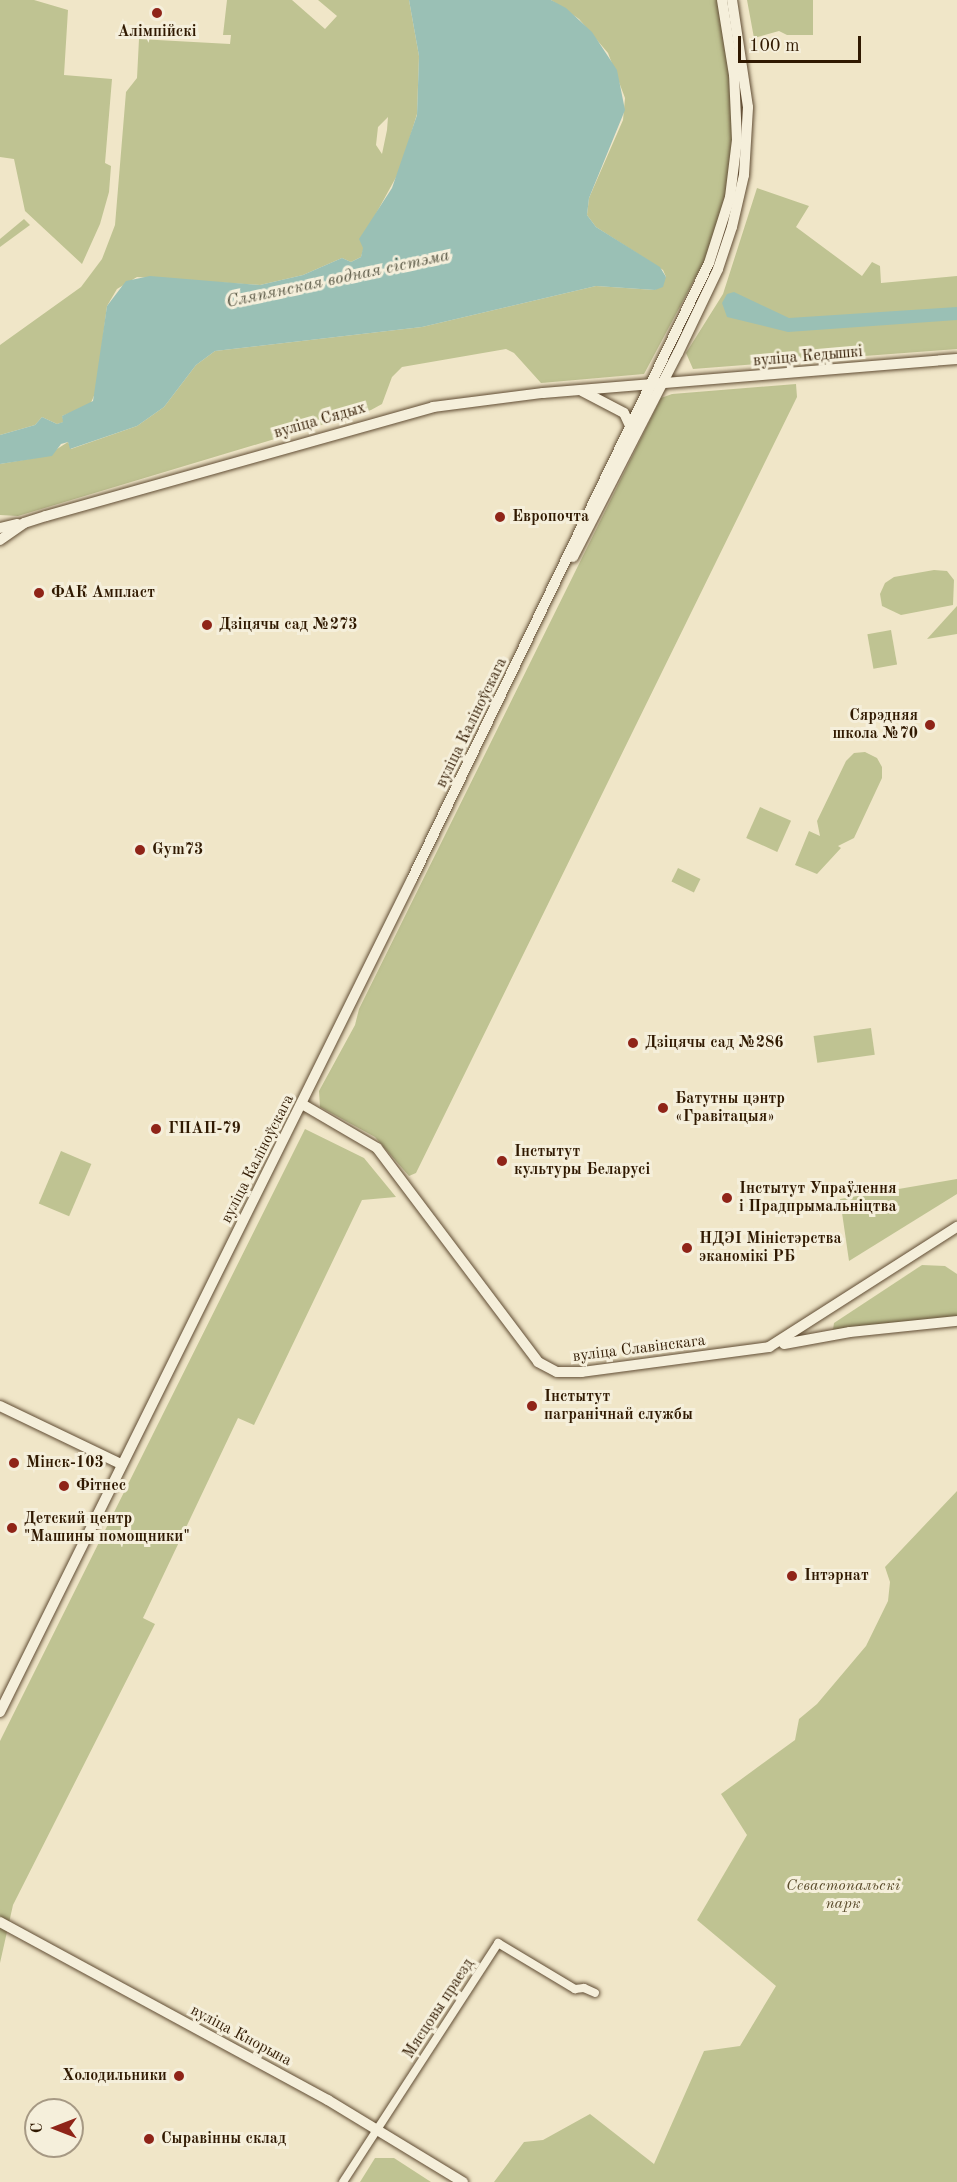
<!DOCTYPE html>
<meta charset="utf-8">
<style>
body{margin:0}
#map{position:relative;width:957px;height:2182px;overflow:hidden;background:#f0e6c8;font-family:"Old Standard TT",serif}
div>[style]{position:absolute}
[style*='--x']{left:calc(var(--x)*1px);top:calc(var(--y)*1px);width:calc(var(--w)*1px);rotate:calc(var(--a)*1deg)}
.green>*{inset:0;background:#bfc392;transform-origin:0 0}
.water>*{inset:0;background:#9ac0b5}
.roads{filter:drop-shadow(0 0 2px #604c33) drop-shadow(0 0 2px #604c33)}
.street>*{height:8px;margin:-4px;padding:0 4px;transform-origin:4px;border-radius:4px;background:#f5efdb}
.secondary>*{height:10px;margin:-5px;padding:0 5px;transform-origin:5px;border-radius:5px;background:#f5efdb}
.dots>*{width:16px;height:16px;translate:-50% -50%;box-sizing:border-box;border:3px solid #f5efdb;border-radius:50%}
span{translate:-50% -50%;white-space:nowrap;text-align:center;line-height:1.15;-webkit-text-stroke:6px #f5efdb;paint-order:stroke}
.poi-label{font-size:16px;color:#301901;font-weight:700}
.left{translate:0 -50%;text-align:left}
.right{translate:-100% -50%;text-align:right}
.street-label{font-size:16px;color:#301901}
.park-label{font-size:16px;color:#5b4c2c;font-style:italic}
.water-label{font-size:18px;color:#555340;font-style:italic}
.north{position:absolute;left:24px;top:2098px;width:60px;height:60px;box-sizing:border-box;background:#f5efdb;border:2px solid #a69984;border-radius:50%;rotate:270deg;font-size:16px;font-weight:700;line-height:24px;text-align:center;color:#301901}
.north::after{content:'';display:block;margin:auto;width:21px;height:27px;background:#8f2418;clip-path:polygon(50% 0,100% 100%,50% 72%,0 100%)}
.scale{position:absolute;left:738px;top:36px;width:123px;height:27px;box-sizing:border-box;border:3px solid #301901;border-top:0;padding-left:8px;font-size:18px;line-height:21px;white-space:nowrap;color:#301901;-webkit-text-stroke:4px #f5efdb;paint-order:stroke}
</style>
<div id="map">
<div class="green">
<div style="clip-path:polygon(0 0,34px 0,68px 10px,64px 75px,112px 79px,105px 163px,111px 166px,109px 192px,100px 224px,82px 264px,25px 211px,14px 159px,0 157px)"></div>
<div style="clip-path:polygon(evenodd,227px 0,292px 0,325px 29px,337px 16px,318px 0,409px 0,419px 56px,417px 114px,400px 170px,372px 221px,361px 257px,351px 262px,342px 258px,303px 275px,260px 285px,137px 277px,117px 289px,107px 306px,96px 391px,90px 405px,62px 416px,64px 422px,57px 424px,42px 417px,35px 425px,0 435px,0 345px,81px 287px,102px 259px,115px 225px,126px 92px,137px 78px,139px 39px,230px 44px,231px 35px,223px 35px,227px 0,388px 117px,387px 130px,382px 154px,376px 145px,378px 127px,388px 117px)"></div>
<div style="clip-path:polygon(551px 0,718px 0,729px 64px,733px 146px,726px 193px,708px 254px,644px 374px,541px 383px,514px 353px,506px 349px,402px 367px,392px 377px,382px 404px,371px 410px,18px 516px,0 515px,0 464px,46px 456px,68px 442px,71px 449px,137px 426px,164px 407px,196px 365px,215px 351px,422px 327px,596px 286px,655px 290px,666px 277px,663px 270px,596px 227px,587px 215px,589px 198px,623px 120px,625px 98px,608px 53px,579px 19px)"></div>
<div style="clip-path:polygon(747px 0,813px 0,813px 35px,787px 35px,779px 31px,754px 38px)"></div>
<div style="clip-path:polygon(757px 188px,809px 206px,796px 227px,862px 276px,872px 262px,880px 266px,881px 283px,957px 276px,957px 349px,693px 369px,686px 353px,723px 294px)"></div>
<div style="clip-path:polygon(24px 219px,30px 225px,0 247px,0 239px)"></div>
<div style="clip-path:polygon(796px 384px,797px 397px,416px 1173px,409px 1176px,375px 1137px,320px 1107px,319px 1091px,355px 1025px,359px 1009px,661px 398px,672px 394px)"></div>
<div style="clip-path:polygon(934px 570px,947px 571px,954px 580px,953px 605px,901px 615px,882px 606px,880px 594px,885px 583px,894px 577px)"></div>
<div style="clip-path:polygon(957px 606px,957px 634px,927px 639px)"></div>
<div style="left:891px;top:630px;width:35px;height:24px;rotate:80deg"></div>
<div style="clip-path:polygon(865px 752px,877px 758px,882px 767px,882px 778px,854px 838px,838px 846px,841px 848px,817px 874px,795px 865px,809px 831px,820px 836px,817px 821px,846px 761px,854px 753px)"></div>
<div style="left:760px;top:807px;width:34px;height:34px;rotate:24deg"></div>
<div style="left:678px;top:868px;width:25px;height:15px;rotate:26deg"></div>
<div style="left:871px;top:1028px;width:27px;height:58px;rotate:82deg"></div>
<div style="clip-path:polygon(305px 1129px,364px 1158px,396px 1197px,362px 1200px,254px 1425px,238px 1418px,143px 1618px,155px 1624px,13px 1905px,0 1963px,0 1741px)"></div>
<div style="left:61px;top:1151px;width:33px;height:57px;rotate:23deg"></div>
<div style="clip-path:polygon(957px 1179px,957px 1194px,849px 1261px,840px 1199px)"></div>
<div style="clip-path:polygon(922px 1265px,945px 1266px,957px 1274px,957px 1317px,833px 1330px,834px 1323px)"></div>
<div style="clip-path:polygon(957px 1491px,957px 2182px,494px 2182px,524px 2142px,543px 2140px,590px 2114px,654px 2164px,704px 2051px,740px 2046px,776px 1986px,697px 1920px,747px 1835px,721px 1794px,795px 1740px,799px 1719px,817px 1704px,866px 1646px,888px 1601px,890px 1582px,885px 1567px)"></div>
<div style="clip-path:polygon(375px 2158px,394px 2158px,431px 2182px,360px 2182px)"></div>
</div>
<div class="water">
<div style="clip-path:polygon(409px 0,551px 0,566px 8px,592px 32px,617px 70px,625px 110px,589px 198px,587px 215px,596px 227px,660px 267px,666px 277px,663px 287px,655px 290px,596px 286px,422px 327px,215px 351px,196px 365px,164px 407px,137px 426px,70px 449px,68px 442px,61px 444px,52px 456px,0 464px,0 435px,35px 425px,42px 417px,57px 424px,63px 422px,62px 416px,93px 401px,107px 306px,126px 281px,150px 276px,260px 285px,303px 275px,342px 258px,351px 262px,361px 257px,363px 248px,359px 239px,392px 188px,417px 115px,419px 56px)"></div>
<div style="clip-path:polygon(734px 292px,789px 318px,957px 307px,957px 320px,788px 332px,727px 317px,722px 303px,727px 294px)"></div>
</div>
<div class="roads">
<div class="street">
<div style="--x:343;--y:2182;--w:285;--a:-57"></div>
<div style="--x:498;--y:1943;--w:90;--a:30.9"></div>
<div style="--x:575;--y:1989;--w:9;--a:-6"></div>
<div style="--x:584;--y:1988;--w:12;--a:24"></div>
</div>
<div class="secondary">
<div style="--x:582;--y:391;--w:47;--a:27.6"></div>
<div style="--x:624;--y:413;--w:14;--a:65"></div>
<div style="--x:0;--y:528;--w:18;--a:-13"></div>
<div style="--x:0;--y:540;--w:29;--a:-35"></div>
<div style="--x:24;--y:523;--w:23;--a:-18"></div>
<div style="--x:46;--y:516;--w:402;--a:-15.7"></div>
<div style="--x:433;--y:407;--w:111;--a:-7.3"></div>
<div style="--x:543;--y:393;--w:415;--a:-4.7"></div>
<div style="--x:573;--y:557;--w:229;--a:-62.8"></div>
<div style="--x:678;--y:353;--w:93;--a:-64.5"></div>
<div style="--x:718;--y:269;--w:44;--a:-71.6"></div>
<div style="--x:732;--y:227;--w:53;--a:-77"></div>
<div style="--x:744;--y:175;--w:68;--a:-86.6"></div>
<div style="--x:748;--y:107;--w:108;--a:-98.5"></div>
<div style="--x:302;--y:1104;--w:87;--a:30.4"></div>
<div style="--x:377;--y:1148;--w:268;--a:53"></div>
<div style="--x:538;--y:1362;--w:21;--a:28"></div>
<div style="--x:557;--y:1372;--w:25;--a:0"></div>
<div style="--x:582;--y:1372;--w:189;--a:-7.6"></div>
<div style="--x:769;--y:1347;--w:223;--a:-32.6"></div>
<div style="--x:784;--y:1344;--w:67;--a:-10.3"></div>
<div style="--x:850;--y:1332;--w:108;--a:-5.9"></div>
<div style="--x:0;--y:1406;--w:134;--a:25.6"></div>
<div style="--x:0;--y:1712;--w:929;--a:-63.68"></div>
<div style="--x:412;--y:879;--w:684;--a:-64.26"></div>
<div style="--x:709;--y:263;--w:69;--a:-72.3"></div>
<div style="--x:730;--y:197;--w:57;--a:-83"></div>
<div style="--x:737;--y:140;--w:65;--a:-92.6"></div>
<div style="--x:734;--y:75;--w:76;--a:-99.1"></div>
<div style="--x:0;--y:1922;--w:373;--a:28.5"></div>
<div style="--x:328;--y:2100;--w:158;--a:31.3"></div>
</div>
</div>
<div class="dots">
<div style="left:157px;top:13px;background:#8f2418"></div>
<div style="left:500px;top:517px;background:#8f2418"></div>
<div style="left:39px;top:593px;background:#8f2418"></div>
<div style="left:207px;top:625px;background:#8f2418"></div>
<div style="left:930px;top:725px;background:#8f2418"></div>
<div style="left:140px;top:850px;background:#8f2418"></div>
<div style="left:633px;top:1043px;background:#8f2418"></div>
<div style="left:663px;top:1108px;background:#8f2418"></div>
<div style="left:156px;top:1129px;background:#8f2418"></div>
<div style="left:502px;top:1161px;background:#8f2418"></div>
<div style="left:727px;top:1198px;background:#8f2418"></div>
<div style="left:687px;top:1248px;background:#8f2418"></div>
<div style="left:532px;top:1406px;background:#8f2418"></div>
<div style="left:14px;top:1463px;background:#8f2418"></div>
<div style="left:64px;top:1486px;background:#8f2418"></div>
<div style="left:12px;top:1528px;background:#8f2418"></div>
<div style="left:792px;top:1576px;background:#8f2418"></div>
<div style="left:179px;top:2076px;background:#8f2418"></div>
<div style="left:149px;top:2139px;background:#8f2418"></div>
</div>
<div class="poi-label">
<span style="left:157px;top:32px">Алімпійскі</span>
<span class="left" style="left:512px;top:517px">Европочта</span>
<span class="left" style="left:51px;top:593px">ФАК Ампласт</span>
<span class="left" style="left:219px;top:625px">Дзіцячы сад №273</span>
<span class="right" style="left:918px;top:725px">Сярэдняя<br>школа №70</span>
<span class="left" style="left:152px;top:850px">Gym73</span>
<span class="left" style="left:645px;top:1043px">Дзіцячы сад №286</span>
<span class="left" style="left:675px;top:1108px">Батутны цэнтр<br>«Гравітацыя»</span>
<span class="left" style="left:168px;top:1129px">ГПАП-79</span>
<span class="left" style="left:514px;top:1161px">Інстытут<br>культуры Беларусі</span>
<span class="left" style="left:739px;top:1198px">Інстытут Упраўлення<br>і Прадпрымальніцтва</span>
<span class="left" style="left:699px;top:1248px">НДЭІ Міністэрства<br>эканомікі РБ</span>
<span class="left" style="left:544px;top:1406px">Інстытут<br>пагранічнай службы</span>
<span class="left" style="left:26px;top:1463px">Мінск-103</span>
<span class="left" style="left:76px;top:1486px">Фітнес</span>
<span class="left" style="left:24px;top:1528px">Детский центр<br>"Машины помощники"</span>
<span class="left" style="left:804px;top:1576px">Інтэрнат</span>
<span class="right" style="left:167px;top:2076px">Холодильники</span>
<span class="left" style="left:161px;top:2139px">Сыравінны склад</span>
</div>
<div class="street-label">
<span style="left:808px;top:357px;rotate:-5deg">вуліца Кедышкі</span>
<span style="left:320px;top:421px;rotate:-16deg">вуліца Сядых</span>
<span style="left:472px;top:723px;rotate:-64deg">вуліца Каліноўскага</span>
<span style="left:258px;top:1159px;rotate:-63deg">вуліца Каліноўскага</span>
<span style="left:639px;top:1349px;rotate:-7deg">вуліца Славінскага</span>
<span style="left:439px;top:2009px;rotate:-57deg">Мясцовы праезд</span>
<span style="left:241px;top:2036px;rotate:28deg">вуліца Кнорына</span>
</div>
<div class="park-label">
<span style="left:843px;top:1895px">Севастопальскі<br>парк</span>
</div>
<div class="water-label">
<span style="left:338px;top:279px;rotate:-12deg">Сляпянская водная сістэма</span>
</div>
<div class="north">С</div>
<div class="scale">100 m</div>
</div>
